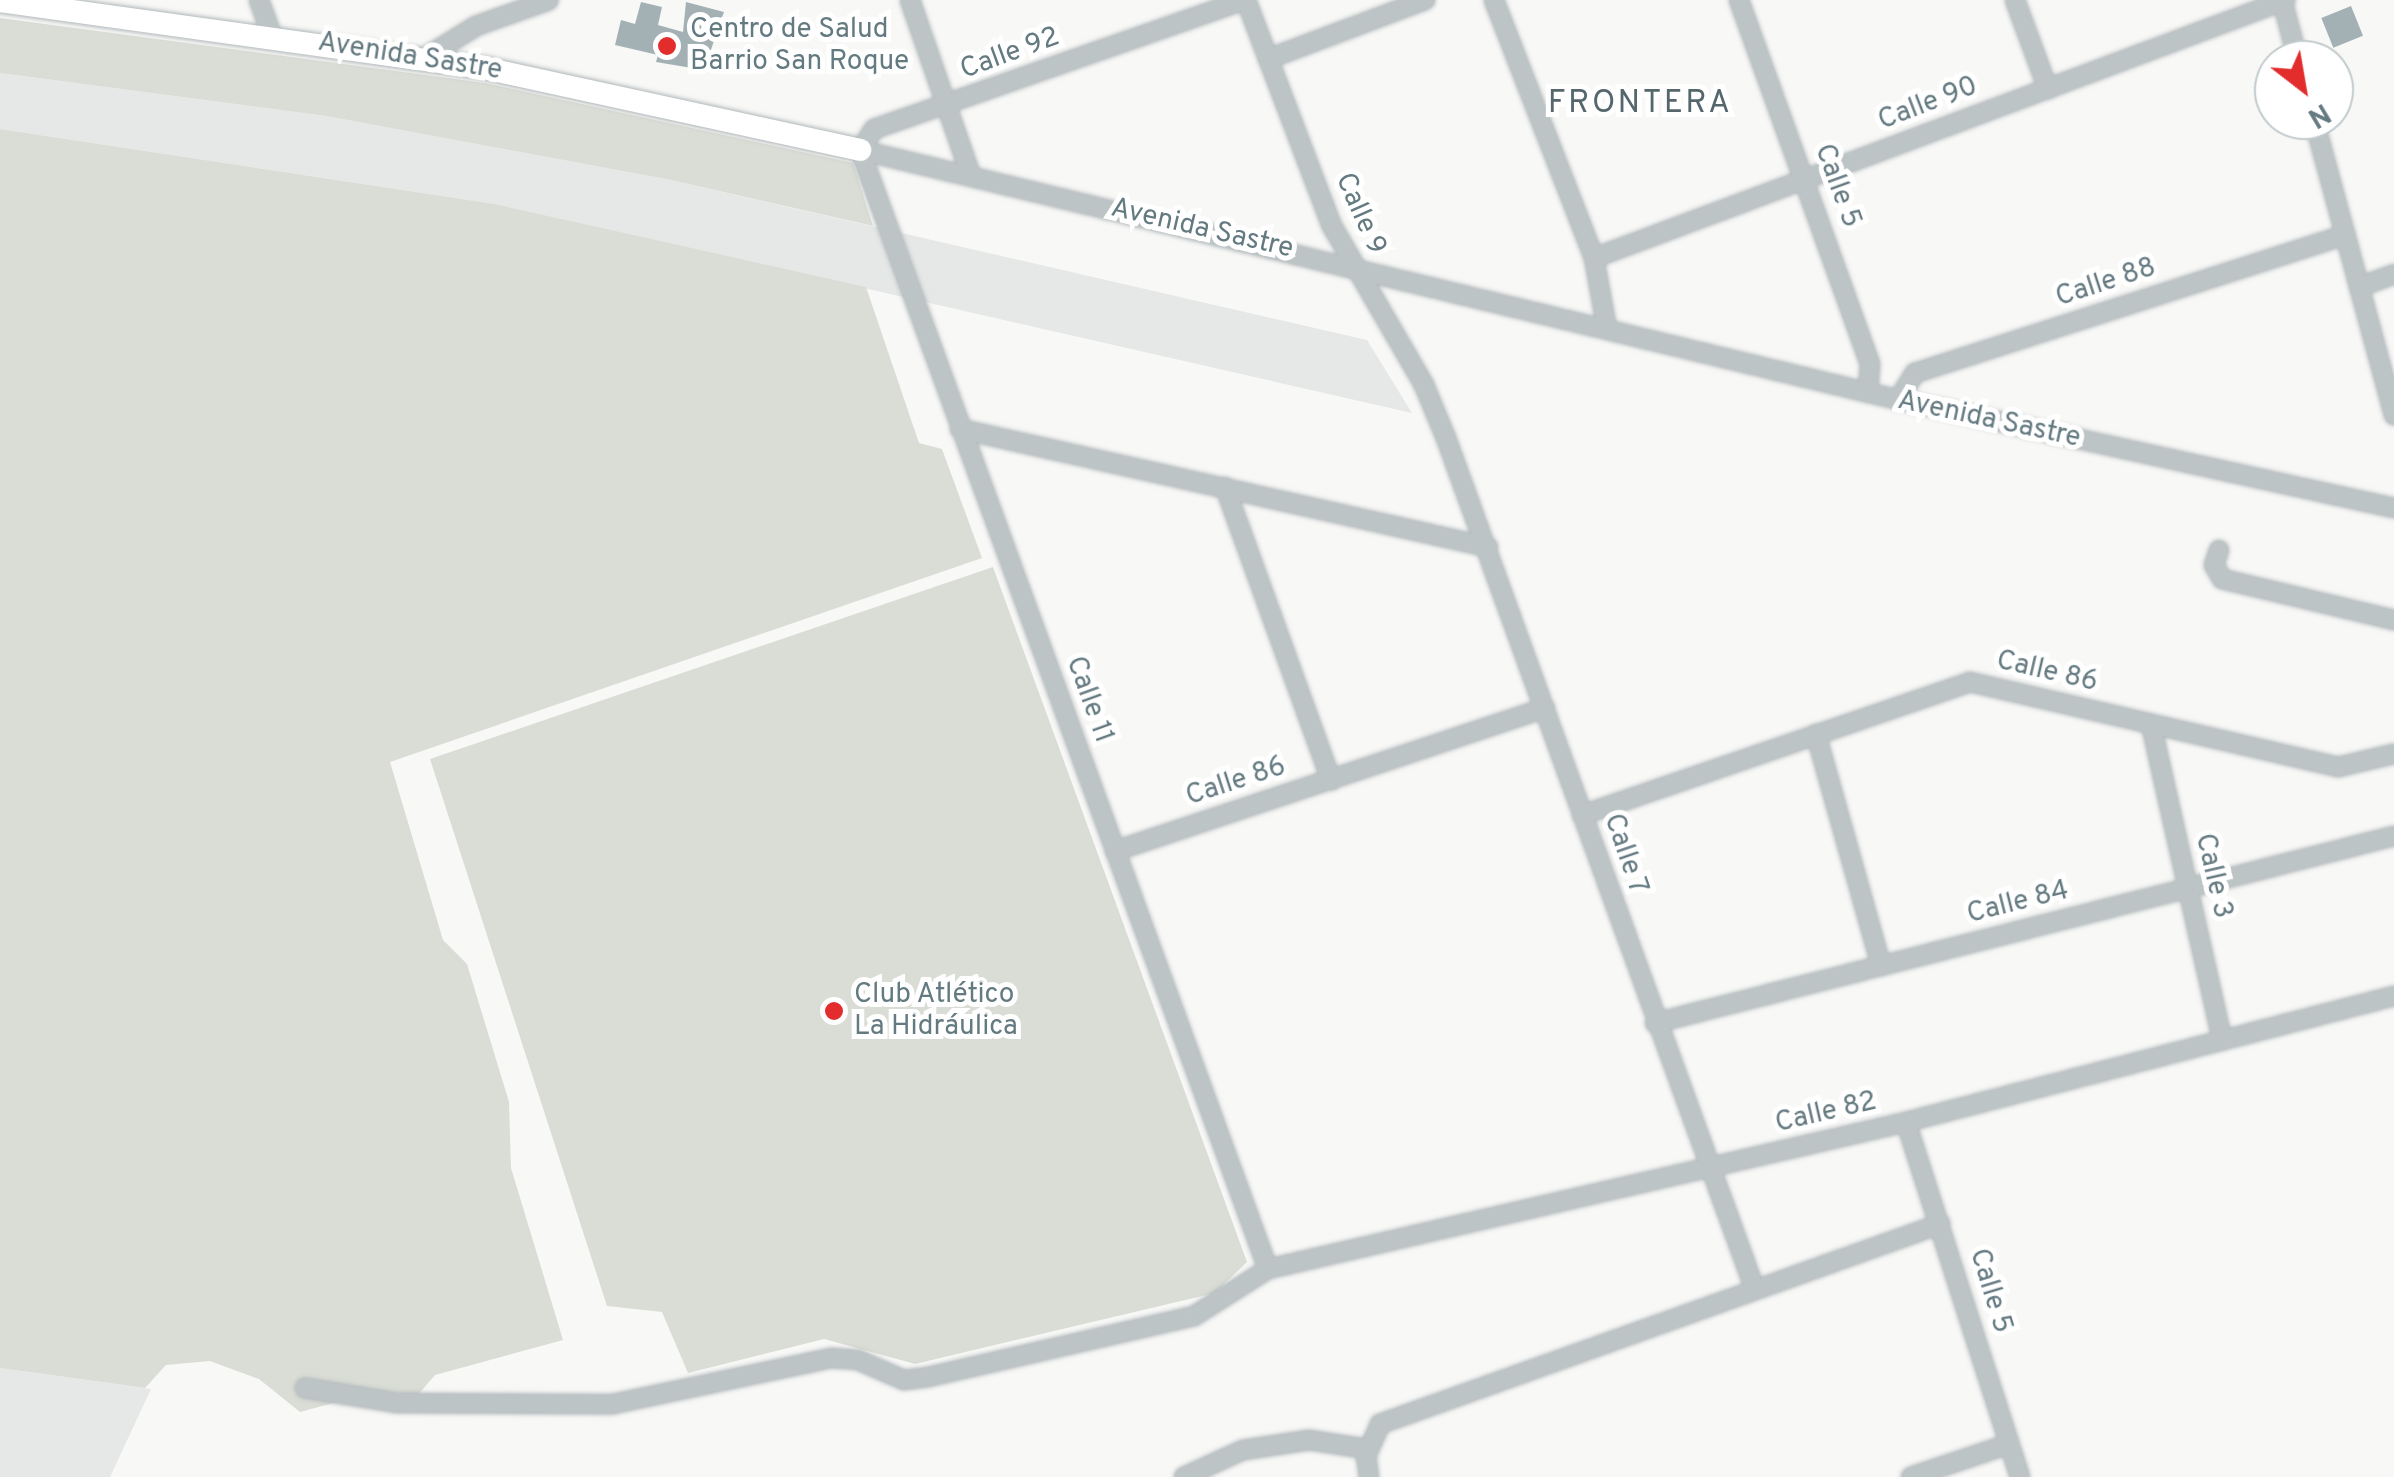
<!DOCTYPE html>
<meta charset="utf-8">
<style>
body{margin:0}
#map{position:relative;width:2394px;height:1477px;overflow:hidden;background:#f8f8f6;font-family:Overpass,sans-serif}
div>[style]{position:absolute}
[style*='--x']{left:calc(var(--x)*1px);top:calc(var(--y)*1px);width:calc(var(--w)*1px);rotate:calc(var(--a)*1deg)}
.built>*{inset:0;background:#e6e8e7}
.green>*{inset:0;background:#daddd5}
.building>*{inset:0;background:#a4b1b4;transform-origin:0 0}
.roads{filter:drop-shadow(0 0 2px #b1b8bb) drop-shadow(0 0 2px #b1b8bb)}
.minor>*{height:18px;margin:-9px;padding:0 9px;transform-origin:9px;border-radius:9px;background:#bdc4c6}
.major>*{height:22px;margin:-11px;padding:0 11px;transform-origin:11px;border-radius:11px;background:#fff}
.dots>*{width:28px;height:28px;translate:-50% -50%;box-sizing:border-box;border:5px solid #fff;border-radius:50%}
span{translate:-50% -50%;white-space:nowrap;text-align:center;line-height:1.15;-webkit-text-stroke:10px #fff;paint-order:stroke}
.poi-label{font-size:28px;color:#647a81}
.left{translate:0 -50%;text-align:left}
.street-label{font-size:28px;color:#647a81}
.quarter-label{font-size:32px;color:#55676c;letter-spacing:2.5px}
.north{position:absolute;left:2254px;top:40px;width:100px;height:100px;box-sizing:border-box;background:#fff;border:2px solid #c1cacd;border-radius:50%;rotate:149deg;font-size:28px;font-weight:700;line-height:40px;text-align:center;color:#647a81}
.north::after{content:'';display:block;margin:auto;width:35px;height:45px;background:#e22d2c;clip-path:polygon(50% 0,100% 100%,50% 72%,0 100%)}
</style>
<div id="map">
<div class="built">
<div style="clip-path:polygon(0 73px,326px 116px,671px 180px,1367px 340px,1412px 413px,495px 204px,0 129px)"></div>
<div style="clip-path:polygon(0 1368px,151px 1389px,110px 1477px,0 1477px)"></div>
</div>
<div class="green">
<div style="clip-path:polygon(0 18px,485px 83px,853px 163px,873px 226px,671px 180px,326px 116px,0 73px)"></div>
<div style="clip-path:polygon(0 129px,495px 204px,866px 287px,919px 443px,942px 449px,982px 558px,390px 762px,443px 940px,467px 964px,509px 1102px,511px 1168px,563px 1340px,435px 1375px,417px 1396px,378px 1391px,300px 1412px,259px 1379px,210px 1361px,166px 1365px,145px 1388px,0 1368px)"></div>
<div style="clip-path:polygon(993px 567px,1247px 1262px,1215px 1293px,915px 1364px,824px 1339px,688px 1373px,662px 1312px,607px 1306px,430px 759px)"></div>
</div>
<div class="building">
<div style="clip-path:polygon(641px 2px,662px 7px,658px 25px,683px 32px,686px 2px,724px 12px,704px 70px,656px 62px,658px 55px,615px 45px,621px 20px,635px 24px)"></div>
<div style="left:2351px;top:6px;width:32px;height:32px;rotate:68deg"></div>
</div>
<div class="roads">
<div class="minor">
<div style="--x:259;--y:0;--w:37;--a:70"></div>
<div style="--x:910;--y:0;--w:186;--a:70.9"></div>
<div style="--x:1246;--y:0;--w:242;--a:69.2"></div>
<div style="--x:1332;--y:226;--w:184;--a:59.9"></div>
<div style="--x:1424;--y:385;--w:57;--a:67.5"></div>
<div style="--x:1446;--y:438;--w:903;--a:70.06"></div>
<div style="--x:1494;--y:0;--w:277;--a:68.8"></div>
<div style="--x:1594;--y:258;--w:72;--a:79.6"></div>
<div style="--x:1739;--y:0;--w:387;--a:70.2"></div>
<div style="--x:1870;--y:364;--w:29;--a:94"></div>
<div style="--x:2015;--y:0;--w:95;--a:69.7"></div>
<div style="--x:2282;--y:0;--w:62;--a:75.1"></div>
<div style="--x:423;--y:59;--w:62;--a:-31.9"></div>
<div style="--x:476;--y:26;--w:77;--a:-19.6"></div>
<div style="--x:1268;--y:59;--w:168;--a:-20.6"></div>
<div style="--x:2314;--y:120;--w:306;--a:74.8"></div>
<div style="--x:860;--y:150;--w:1047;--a:13.53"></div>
<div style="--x:1878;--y:395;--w:528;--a:12.35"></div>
<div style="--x:860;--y:150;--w:1191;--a:69.97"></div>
<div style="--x:860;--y:150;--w:25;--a:-56"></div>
<div style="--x:874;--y:129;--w:392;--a:-19.2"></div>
<div style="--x:1594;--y:258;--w:738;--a:-20.47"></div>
<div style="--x:2359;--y:287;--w:37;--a:-20"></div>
<div style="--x:1898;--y:400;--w:32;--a:-58"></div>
<div style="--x:1915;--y:373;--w:452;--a:-17.8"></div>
<div style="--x:960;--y:429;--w:541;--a:12.6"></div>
<div style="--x:1225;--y:487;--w:312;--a:70.1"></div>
<div style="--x:2219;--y:550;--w:16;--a:108"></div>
<div style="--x:2214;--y:565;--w:16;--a:60"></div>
<div style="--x:2222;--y:579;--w:177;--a:13.4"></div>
<div style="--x:2151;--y:724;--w:324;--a:77.3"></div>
<div style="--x:1816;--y:734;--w:241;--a:74.3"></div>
<div style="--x:1582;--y:815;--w:410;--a:-18.9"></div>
<div style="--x:1970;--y:682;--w:378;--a:13"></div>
<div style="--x:2338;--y:767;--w:57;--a:-13.1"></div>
<div style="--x:1115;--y:851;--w:453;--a:-18.4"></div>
<div style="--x:1655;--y:1023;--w:762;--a:-14.2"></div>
<div style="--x:1906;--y:1122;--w:373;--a:72.2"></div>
<div style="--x:305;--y:1388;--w:94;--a:9.2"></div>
<div style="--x:398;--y:1403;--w:215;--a:0.3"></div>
<div style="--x:613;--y:1404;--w:223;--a:-11.9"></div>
<div style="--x:831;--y:1358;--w:27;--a:4"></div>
<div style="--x:858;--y:1360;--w:50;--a:23.5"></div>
<div style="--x:904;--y:1380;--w:24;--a:-7"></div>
<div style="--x:928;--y:1377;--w:273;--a:-12.9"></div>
<div style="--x:1194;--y:1316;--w:88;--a:-32.4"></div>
<div style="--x:1268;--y:1269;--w:655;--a:-12.97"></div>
<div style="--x:1906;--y:1122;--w:504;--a:-14.48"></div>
<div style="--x:1184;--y:1477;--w:65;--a:-24.6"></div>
<div style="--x:1243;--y:1450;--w:67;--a:-8.6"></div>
<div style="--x:1309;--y:1440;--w:60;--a:8.7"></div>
<div style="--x:1369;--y:1477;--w:21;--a:-98"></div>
<div style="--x:1366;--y:1456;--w:35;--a:-66"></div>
<div style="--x:1380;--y:1424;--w:595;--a:-19.65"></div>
<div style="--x:1911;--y:1477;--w:103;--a:-18.6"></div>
</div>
<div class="major">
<div style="--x:0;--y:1;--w:494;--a:7.9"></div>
<div style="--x:489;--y:69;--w:380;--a:12.3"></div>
</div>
</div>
<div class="dots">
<div style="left:667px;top:46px;background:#e22d2c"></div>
<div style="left:834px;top:1011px;background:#e22d2c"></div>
</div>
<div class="poi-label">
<span class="left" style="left:690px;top:46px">Centro de Salud<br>Barrio San Roque</span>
<span class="left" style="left:854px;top:1011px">Club Atlético<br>La Hidráulica</span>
</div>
<div class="street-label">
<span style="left:1010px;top:54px;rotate:-20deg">Calle 92</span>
<span style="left:410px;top:57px;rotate:9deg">Avenida Sastre</span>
<span style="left:1928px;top:104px;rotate:-21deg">Calle 90</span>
<span style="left:1837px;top:186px;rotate:70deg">Calle 5</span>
<span style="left:1360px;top:214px;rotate:66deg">Calle 9</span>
<span style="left:1202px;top:229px;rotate:13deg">Avenida Sastre</span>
<span style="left:2106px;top:283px;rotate:-18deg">Calle 88</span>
<span style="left:1989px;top:420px;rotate:12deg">Avenida Sastre</span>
<span style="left:2047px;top:672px;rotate:13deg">Calle 86</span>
<span style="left:1089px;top:700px;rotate:70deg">Calle 11</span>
<span style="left:1236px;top:782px;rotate:-18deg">Calle 86</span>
<span style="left:1625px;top:854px;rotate:71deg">Calle 7</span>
<span style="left:2213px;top:876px;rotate:77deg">Calle 3</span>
<span style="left:2018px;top:903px;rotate:-14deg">Calle 84</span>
<span style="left:1826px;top:1113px;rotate:-13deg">Calle 82</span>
<span style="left:1990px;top:1291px;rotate:73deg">Calle 5</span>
</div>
<div class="quarter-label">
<span style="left:1640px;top:104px">FRONTERA</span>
</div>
<div class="north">N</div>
</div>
